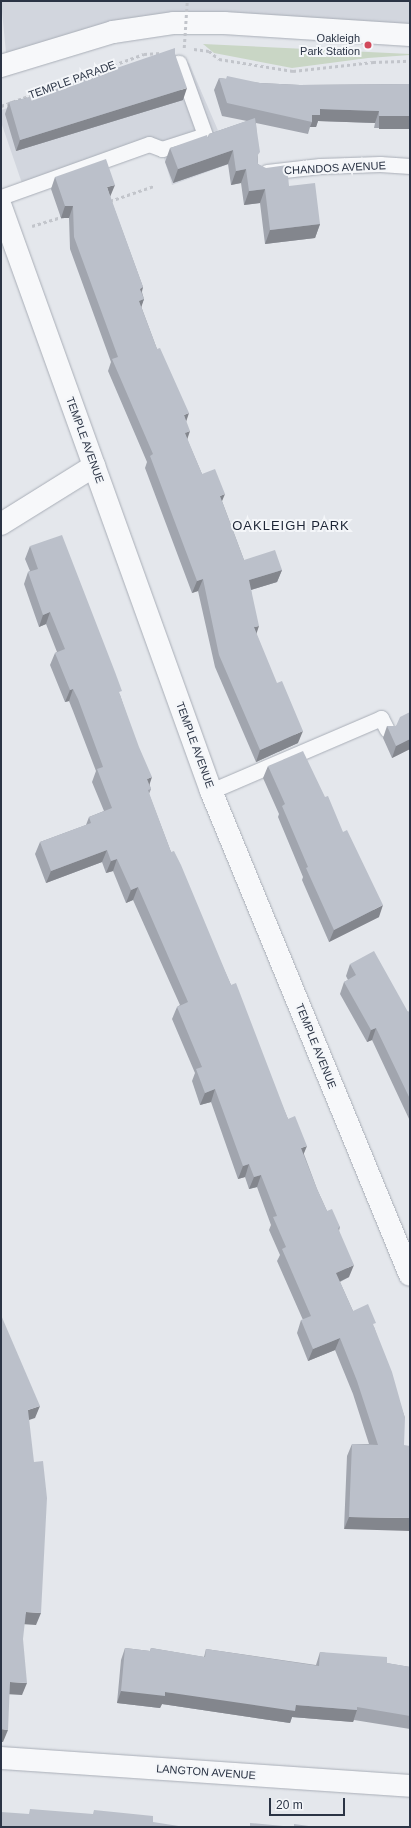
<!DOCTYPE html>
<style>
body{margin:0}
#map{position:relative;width:411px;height:1828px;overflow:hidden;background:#e4e7ec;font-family:Helvetica,sans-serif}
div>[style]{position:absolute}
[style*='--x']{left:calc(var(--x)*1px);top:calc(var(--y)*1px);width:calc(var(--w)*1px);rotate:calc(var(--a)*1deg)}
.built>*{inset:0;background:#d2d6de}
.green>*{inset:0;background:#c9d6c5}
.path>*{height:2.5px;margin-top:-1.25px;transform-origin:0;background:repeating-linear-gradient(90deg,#c2c5cb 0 3px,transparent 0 6px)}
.roads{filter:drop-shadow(0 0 1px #a9aeb7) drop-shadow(0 0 1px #a9aeb7)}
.service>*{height:15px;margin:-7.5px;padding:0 7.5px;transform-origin:7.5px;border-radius:7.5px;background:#f7f8fa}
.minor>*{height:22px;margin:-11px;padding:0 11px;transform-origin:11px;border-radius:11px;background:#f7f8fa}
.tertiary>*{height:22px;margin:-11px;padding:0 11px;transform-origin:11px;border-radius:11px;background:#f7f8fa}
.path-bridge>*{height:2.5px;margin-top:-1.25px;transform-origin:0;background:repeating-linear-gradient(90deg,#c2c5cb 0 3px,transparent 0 6px)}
.wall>*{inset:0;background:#a1a5ae}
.shaded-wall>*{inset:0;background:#83868d;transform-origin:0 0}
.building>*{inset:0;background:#bbc0ca}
.dots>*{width:11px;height:11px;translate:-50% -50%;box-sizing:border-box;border:2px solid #f4f6f9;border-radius:50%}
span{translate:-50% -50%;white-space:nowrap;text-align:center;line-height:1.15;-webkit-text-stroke:4px #f4f6f9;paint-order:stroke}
.poi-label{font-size:11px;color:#2b3445}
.right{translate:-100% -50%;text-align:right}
.street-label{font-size:11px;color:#2b3445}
.quarter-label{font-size:13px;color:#1d2536;letter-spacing:1px}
.frame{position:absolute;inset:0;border:2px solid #2b3445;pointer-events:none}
.scale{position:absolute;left:269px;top:1798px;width:76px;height:18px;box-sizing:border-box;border:2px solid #2b3445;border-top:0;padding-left:5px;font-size:12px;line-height:14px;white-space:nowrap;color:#2b3445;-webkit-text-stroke:3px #f4f6f9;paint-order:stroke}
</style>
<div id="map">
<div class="built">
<div style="clip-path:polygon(1px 1px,410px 1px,410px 35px,174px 23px,7px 63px)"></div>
<div style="clip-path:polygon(176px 57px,189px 63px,232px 163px,172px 185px,163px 155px,152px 152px,26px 195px,1px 122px,1px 110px)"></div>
</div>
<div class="green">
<div style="clip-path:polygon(203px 44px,410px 54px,410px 55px,368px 58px,292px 68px,214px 53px)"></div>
</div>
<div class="path">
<div style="--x:194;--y:49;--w:15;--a:8"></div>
<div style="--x:209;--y:51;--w:13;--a:39"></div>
<div style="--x:219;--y:59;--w:75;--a:9.2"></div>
<div style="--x:293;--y:71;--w:81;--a:-6.4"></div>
<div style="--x:373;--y:62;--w:37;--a:-2"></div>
<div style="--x:1;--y:106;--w:152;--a:-20"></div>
<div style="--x:144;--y:54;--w:17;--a:-3"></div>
<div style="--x:110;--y:201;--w:46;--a:-18.8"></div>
<div style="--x:32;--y:226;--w:34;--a:-17"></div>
</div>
<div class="roads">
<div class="service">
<div style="--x:267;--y:172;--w:53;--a:-6.5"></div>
<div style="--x:320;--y:166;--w:60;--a:-1.9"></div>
<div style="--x:380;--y:164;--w:30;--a:4"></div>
<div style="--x:1;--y:197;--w:157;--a:-19.7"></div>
<div style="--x:149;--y:144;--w:14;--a:21"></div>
<div style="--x:162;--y:149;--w:45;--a:-18"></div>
<div style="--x:205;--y:135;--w:77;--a:-109.9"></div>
<div style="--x:211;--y:791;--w:185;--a:-23.2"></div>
<div style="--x:381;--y:718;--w:13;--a:63"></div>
</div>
<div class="minor">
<div style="--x:1;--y:207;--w:621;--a:70.22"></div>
<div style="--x:211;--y:791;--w:523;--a:67.65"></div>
<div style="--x:1;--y:524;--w:110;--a:-31.9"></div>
<div style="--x:1;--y:1758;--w:410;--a:3.9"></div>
</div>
<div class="tertiary">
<div style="--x:1;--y:66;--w:117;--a:-16.9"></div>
<div style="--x:113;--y:32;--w:62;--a:-8.4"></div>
<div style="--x:174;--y:23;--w:50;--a:0"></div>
<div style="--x:224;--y:23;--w:186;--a:3.7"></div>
</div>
</div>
<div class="path-bridge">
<div style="--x:184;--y:48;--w:47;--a:-86.3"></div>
</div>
<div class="wall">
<div style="clip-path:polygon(175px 54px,183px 100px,16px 151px,5px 114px,9px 102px,35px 96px)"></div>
<div style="clip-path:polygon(219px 78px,260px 83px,300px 85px,410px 84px,410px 128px,374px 128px,375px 123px,318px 121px,316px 127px,310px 127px,308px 134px,256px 123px,258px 164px,289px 186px,320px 224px,315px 238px,265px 244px,260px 203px,244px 205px,241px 183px,231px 185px,228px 164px,173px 183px,165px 162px,170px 148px,208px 137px,209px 134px,247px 121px,222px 116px,214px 90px)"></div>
<div style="clip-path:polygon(55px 177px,110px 197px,143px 287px,142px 292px,144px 299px,141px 306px,157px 349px,186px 421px,187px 439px,202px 474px,222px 501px,244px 560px,282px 570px,277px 582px,251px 590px,256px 633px,298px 743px,256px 762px,215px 667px,198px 591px,192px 593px,145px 468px,147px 462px,108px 371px,111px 362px,70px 249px,69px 218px,61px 218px,51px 189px)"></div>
<div style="clip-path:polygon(30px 546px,120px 695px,151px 789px,149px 794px,171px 852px,231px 985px,288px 1119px,304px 1154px,317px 1189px,327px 1211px,340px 1227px,339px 1231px,349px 1277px,340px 1282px,353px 1311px,374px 1327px,405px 1418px,344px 1529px,347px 1456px,352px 1444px,369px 1444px,353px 1394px,335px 1350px,308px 1361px,297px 1333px,301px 1320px,303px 1320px,277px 1261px,280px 1255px,269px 1230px,271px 1225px,257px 1187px,249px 1189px,245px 1177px,238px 1179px,211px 1102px,200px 1105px,192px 1081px,195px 1073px,172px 1019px,177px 1007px,180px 1005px,133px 900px,126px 903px,113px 871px,106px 873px,102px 862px,46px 883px,35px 854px,40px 842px,86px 825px,89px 817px,104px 811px,92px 782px,96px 771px,73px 711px,69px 701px,65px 702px,50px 665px,55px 653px,57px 652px,46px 624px,39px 627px,24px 584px,28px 572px,30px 571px,25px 559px)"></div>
<div style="clip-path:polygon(410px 712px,410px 749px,392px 758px,383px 738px,387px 726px,396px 726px)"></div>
<div style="clip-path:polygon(268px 766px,379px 917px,329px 942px,302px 880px,303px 877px,278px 817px,279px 814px,263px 778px)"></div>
<div style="clip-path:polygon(350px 964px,408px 1012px,410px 1011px,410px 1121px,372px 1040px,367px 1042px,340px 994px,344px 982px,348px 980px,346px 976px)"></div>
<div style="clip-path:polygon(125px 1648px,150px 1651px,151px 1648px,204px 1657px,206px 1649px,316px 1665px,320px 1652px,410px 1667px,410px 1729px,354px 1720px,353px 1722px,292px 1717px,290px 1723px,162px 1704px,160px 1708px,117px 1703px,121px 1660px)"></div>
</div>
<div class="shaded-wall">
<div style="clip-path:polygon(187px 88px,183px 100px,16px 151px,20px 140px)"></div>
<div style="clip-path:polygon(320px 109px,379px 111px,375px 123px,318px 121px,316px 127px,310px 127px,312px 122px,312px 115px)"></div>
<div style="left:379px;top:116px;width:31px;height:13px"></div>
<div style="clip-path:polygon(233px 150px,228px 164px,173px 183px,178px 169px)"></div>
<div style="clip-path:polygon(246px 169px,241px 183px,231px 185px,236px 171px)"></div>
<div style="clip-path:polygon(115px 185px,110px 197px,107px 187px)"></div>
<div style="clip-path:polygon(265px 189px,260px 203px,244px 205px,249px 191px)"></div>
<div style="clip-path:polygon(65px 206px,73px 206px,69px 218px,61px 218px)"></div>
<div style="clip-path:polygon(320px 224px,315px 238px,265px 244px,270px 230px)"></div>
<div style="clip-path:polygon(143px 287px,139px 299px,140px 289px)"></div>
<div style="clip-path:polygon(144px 299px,140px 311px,139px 301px)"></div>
<div style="clip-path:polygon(189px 413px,185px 425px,184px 415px)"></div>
<div style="clip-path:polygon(190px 431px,186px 443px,185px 433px)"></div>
<div style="clip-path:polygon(225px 494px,220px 506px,220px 496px)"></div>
<div style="clip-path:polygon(282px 570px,277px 582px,244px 592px,249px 580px)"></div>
<div style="clip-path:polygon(203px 579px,198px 591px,192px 593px,197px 581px)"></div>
<div style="clip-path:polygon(50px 612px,46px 624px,39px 627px,43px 615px)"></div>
<div style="clip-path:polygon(259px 626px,255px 638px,254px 627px)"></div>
<div style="clip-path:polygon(73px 689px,69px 701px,65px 702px,70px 690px)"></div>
<div style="clip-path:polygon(303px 731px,298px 743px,256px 762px,260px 750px)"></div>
<div style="clip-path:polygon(410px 739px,410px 749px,392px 758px,396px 746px)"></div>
<div style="clip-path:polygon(152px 777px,148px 789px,147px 779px)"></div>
<div style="clip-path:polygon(107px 850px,102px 862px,46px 883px,51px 871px)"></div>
<div style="clip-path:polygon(117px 859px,113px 871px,106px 873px,111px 861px)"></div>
<div style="clip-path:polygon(138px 887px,133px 900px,126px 903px,131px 890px)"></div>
<div style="clip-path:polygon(383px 905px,379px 917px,329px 942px,334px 930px)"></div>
<div style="clip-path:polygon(376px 1028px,372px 1040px,367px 1042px,371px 1030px)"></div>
<div style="clip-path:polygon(215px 1089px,211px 1102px,200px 1105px,205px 1093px)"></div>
<div style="clip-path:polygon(307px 1146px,302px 1158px,301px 1148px)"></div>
<div style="clip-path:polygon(249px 1164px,245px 1177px,238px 1179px,243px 1166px)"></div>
<div style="clip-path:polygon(261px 1175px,257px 1187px,249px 1189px,254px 1177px)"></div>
<div style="clip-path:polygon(354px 1265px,349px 1277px,332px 1285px,336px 1273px)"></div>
<div style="clip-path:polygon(340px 1338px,335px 1350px,308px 1361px,313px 1349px)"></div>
<div style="clip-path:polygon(40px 1406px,35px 1418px,23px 1422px,28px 1410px)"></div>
<div style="clip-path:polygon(349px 1517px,410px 1518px,410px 1531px,344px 1529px)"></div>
<div style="clip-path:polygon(26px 1612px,41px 1613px,36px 1625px,21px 1624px)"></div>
<div style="clip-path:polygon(10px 1682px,27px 1683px,22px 1695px,5px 1694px)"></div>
<div style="clip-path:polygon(121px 1691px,165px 1692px,296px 1705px,357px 1710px,353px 1722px,292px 1717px,290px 1723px,162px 1704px,160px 1708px,117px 1703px)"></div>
<div style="clip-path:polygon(1px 1729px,8px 1730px,3px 1742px,1px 1742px)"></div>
</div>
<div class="building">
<div style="clip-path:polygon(175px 48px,175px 54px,187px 88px,20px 140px,9px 102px,35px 96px)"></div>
<div style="clip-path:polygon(227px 76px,260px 83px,300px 85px,410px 84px,410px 116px,379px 116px,379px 111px,320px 109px,320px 115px,312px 115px,312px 122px,227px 103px,219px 78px,226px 79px)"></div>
<div style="clip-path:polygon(255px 118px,260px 152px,257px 156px,258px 164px,266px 168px,287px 165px,289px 186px,315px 183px,320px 224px,270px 230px,265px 189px,249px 191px,246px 169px,236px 171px,233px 150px,178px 169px,170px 148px,207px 135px,208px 138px,209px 134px)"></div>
<div style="clip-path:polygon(106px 159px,115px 185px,107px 187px,143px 287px,140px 289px,144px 299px,139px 301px,157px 349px,160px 348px,189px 413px,184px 415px,190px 431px,185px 433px,202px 474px,215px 469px,225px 494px,220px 496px,244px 560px,275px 550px,282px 570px,249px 580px,259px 626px,254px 627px,277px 683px,282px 681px,303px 731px,260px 750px,219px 655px,203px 579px,197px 581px,150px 456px,153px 454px,112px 359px,118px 357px,74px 237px,73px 206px,65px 206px,55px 177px)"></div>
<div style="clip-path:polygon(62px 535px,115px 672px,122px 691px,119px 692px,139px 747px,152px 777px,147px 779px,151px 789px,148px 790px,171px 852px,174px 851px,181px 865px,231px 985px,236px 983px,288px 1119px,295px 1116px,307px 1146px,301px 1148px,317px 1189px,327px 1211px,332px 1209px,340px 1227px,338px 1228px,354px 1265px,336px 1273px,353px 1311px,368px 1304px,376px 1323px,373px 1324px,392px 1372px,405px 1418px,404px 1445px,410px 1446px,410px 1518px,349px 1517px,352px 1444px,378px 1445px,357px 1381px,340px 1338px,313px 1349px,301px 1320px,311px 1316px,282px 1249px,286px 1247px,273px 1217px,277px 1216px,261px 1175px,254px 1177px,249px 1164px,243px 1166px,215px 1089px,205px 1093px,196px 1069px,202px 1067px,177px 1007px,188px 1002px,138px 887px,131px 890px,117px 859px,111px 861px,107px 850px,51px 871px,40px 842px,91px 823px,89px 817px,112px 808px,97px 769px,103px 767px,102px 764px,78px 699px,73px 689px,70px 690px,55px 653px,65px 649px,50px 612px,43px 615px,28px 572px,38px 569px,30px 546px)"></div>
<div style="clip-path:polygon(410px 712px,410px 739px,396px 746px,387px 726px,396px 726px,400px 717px)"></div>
<div style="clip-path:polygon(303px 751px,325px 797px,328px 796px,343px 832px,347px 830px,383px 905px,334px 930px,306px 868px,308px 867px,282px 806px,285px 804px,268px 766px)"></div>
<div style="clip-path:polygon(374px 951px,408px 1012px,410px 1011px,410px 1099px,376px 1028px,371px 1030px,344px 982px,356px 975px,350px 964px)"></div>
<div style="clip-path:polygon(1px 1315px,40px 1406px,28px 1410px,34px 1462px,43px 1461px,47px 1498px,41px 1613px,26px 1612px,23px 1639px,27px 1683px,10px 1682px,8px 1730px,1px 1729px)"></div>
<div style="clip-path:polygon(125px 1648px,150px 1651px,151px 1648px,205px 1657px,206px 1649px,319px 1666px,320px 1652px,387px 1657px,387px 1663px,410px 1667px,410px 1716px,357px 1707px,357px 1710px,296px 1705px,295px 1711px,165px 1692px,165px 1696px,121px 1691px)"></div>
<div style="clip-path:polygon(30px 1809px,93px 1814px,94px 1810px,153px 1816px,153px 1822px,185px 1827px,1px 1827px,1px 1812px,29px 1814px)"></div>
<div style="clip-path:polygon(250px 1823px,294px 1827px,294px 1824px,316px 1827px,250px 1827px)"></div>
</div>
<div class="dots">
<div style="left:368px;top:45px;background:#d1495b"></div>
</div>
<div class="poi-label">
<span class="right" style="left:360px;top:45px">Oakleigh<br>Park Station</span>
</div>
<div class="street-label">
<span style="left:72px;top:80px;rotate:-20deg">TEMPLE PARADE</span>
<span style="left:335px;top:168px;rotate:-3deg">CHANDOS AVENUE</span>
<span style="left:85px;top:440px;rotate:70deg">TEMPLE AVENUE</span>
<span style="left:195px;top:745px;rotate:70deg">TEMPLE AVENUE</span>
<span style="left:316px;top:1046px;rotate:68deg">TEMPLE AVENUE</span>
<span style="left:206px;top:1772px;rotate:4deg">LANGTON AVENUE</span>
</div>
<div class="quarter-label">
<span style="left:291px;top:526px">OAKLEIGH PARK</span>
</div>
<div class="frame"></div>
<div class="scale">20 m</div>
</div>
